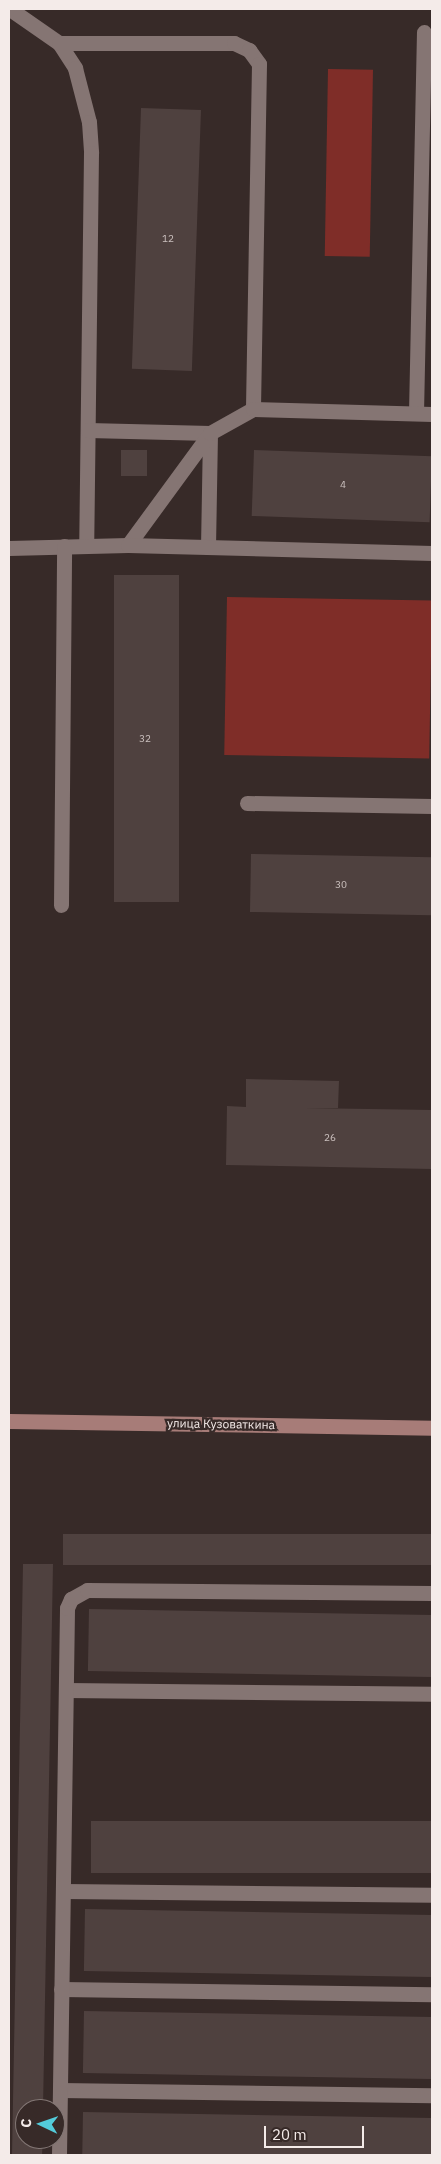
<!DOCTYPE html>
<meta charset="utf-8">
<style>
body{margin:0}
#map{position:relative;width:441px;height:2164px;overflow:hidden;background:#372a28;font-family:"IBM Plex Sans",sans-serif}
div>[style]{position:absolute}
[style*='--x']{left:calc(var(--x)*1px);top:calc(var(--y)*1px);width:calc(var(--w)*1px);rotate:calc(var(--a)*1deg)}
.green>*{inset:0;background:#7f2d28;transform-origin:0 0}
.building>*{inset:0;background:#4f413f;transform-origin:0 0}
.lane>*{height:15px;margin:-7.5px;padding:0 7.5px;transform-origin:7.5px;border-radius:7.5px;background:#857573}
.secondary>*{height:15px;margin:-7.5px;padding:0 7.5px;transform-origin:7.5px;border-radius:7.5px;background:#a77c78}
span{translate:-50% -50%;white-space:nowrap;text-align:center;line-height:1.15;-webkit-text-stroke:4.5px #372a28;paint-order:stroke}
.number-label{font-size:10px;color:#cbc0be}
.number-label span{-webkit-text-stroke-width:0}
.street-label{font-size:12px;color:#f4ebe9}
.frame{position:absolute;inset:0;border:10px solid #f4ebe9;pointer-events:none}
.north{position:absolute;left:15px;top:2099px;width:50px;height:50px;box-sizing:border-box;background:#372a28;border:1px solid #837775;border-radius:50%;rotate:273deg;font-size:14px;font-weight:700;line-height:20px;text-align:center;color:#f4ebe9}
.north::after{content:'';display:block;margin:auto;width:18px;height:22px;background:#53cbda;clip-path:polygon(50% 0,100% 100%,50% 72%,0 100%)}
.scale{position:absolute;left:264px;top:2126px;width:100px;height:22px;box-sizing:border-box;border:2px solid #f4ebe9;border-top:0;padding-left:6px;font-size:15px;line-height:18px;white-space:nowrap;color:#f4ebe9;-webkit-text-stroke:4px #372a28;paint-order:stroke}
</style>
<div id="map">
<div class="green">
<div style="left:328px;top:69px;width:45px;height:187px;rotate:1deg"></div>
<div style="left:227px;top:597px;width:205px;height:158px;rotate:1deg"></div>
</div>
<div class="building">
<div style="left:141px;top:108px;width:60px;height:261px;rotate:2deg"></div>
<div style="left:121px;top:450px;width:26px;height:26px"></div>
<div style="left:254px;top:450px;width:178px;height:66px;rotate:2deg"></div>
<div style="left:114px;top:575px;width:65px;height:327px"></div>
<div style="left:251px;top:854px;width:181px;height:58px;rotate:1deg"></div>
<div style="clip-path:polygon(246px 1079px,339px 1081px,338px 1108px,305px 1108px,432px 1110px,432px 1169px,226px 1165px,227px 1106px,246px 1107px)"></div>
<div style="left:63px;top:1534px;width:369px;height:31px"></div>
<div style="clip-path:polygon(23px 1564px,53px 1564px,43px 2109px,25px 2109px,25px 2139px,43px 2139px,42px 2155px,12px 2155px)"></div>
<div style="left:89px;top:1609px;width:343px;height:62px;rotate:1deg"></div>
<div style="left:91px;top:1821px;width:341px;height:52px"></div>
<div style="left:85px;top:1909px;width:347px;height:62px;rotate:1deg"></div>
<div style="left:84px;top:2011px;width:348px;height:62px;rotate:1deg"></div>
<div style="left:83px;top:2112px;width:349px;height:43px;rotate:1deg"></div>
</div>
<div class="lane">
<div style="--x:10;--y:9;--w:60;--a:34.8"></div>
<div style="--x:59;--y:43;--w:30;--a:57"></div>
<div style="--x:75;--y:68;--w:56;--a:75.5"></div>
<div style="--x:89;--y:122;--w:31;--a:86"></div>
<div style="--x:91;--y:153;--w:393;--a:90.7"></div>
<div style="--x:59;--y:43;--w:175;--a:0"></div>
<div style="--x:234;--y:43;--w:17;--a:25"></div>
<div style="--x:249;--y:50;--w:17;--a:54"></div>
<div style="--x:259;--y:64;--w:345;--a:91"></div>
<div style="--x:416;--y:413;--w:381;--a:-88.8"></div>
<div style="--x:88;--y:430;--w:122;--a:1.4"></div>
<div style="--x:210;--y:433;--w:114;--a:91"></div>
<div style="--x:128;--y:545;--w:139;--a:-53.8"></div>
<div style="--x:210;--y:433;--w:49;--a:-29.2"></div>
<div style="--x:253;--y:409;--w:179;--a:1.6"></div>
<div style="--x:9;--y:548;--w:119;--a:-1.4"></div>
<div style="--x:128;--y:545;--w:304;--a:1.5"></div>
<div style="--x:247;--y:803;--w:185;--a:0.9"></div>
<div style="--x:61;--y:905;--w:359;--a:-89.5"></div>
<div style="--x:66;--y:1690;--w:366;--a:0.6"></div>
<div style="--x:63;--y:1891;--w:369;--a:0.6"></div>
<div style="--x:61;--y:1989;--w:371;--a:0.8"></div>
<div style="--x:60;--y:2090;--w:372;--a:0.8"></div>
<div style="--x:59;--y:2155;--w:547;--a:-89.16"></div>
<div style="--x:67;--y:1608;--w:10;--a:-66"></div>
<div style="--x:71;--y:1599;--w:18;--a:-29"></div>
<div style="--x:87;--y:1590;--w:345;--a:0.5"></div>
</div>
<div class="secondary">
<div style="--x:9;--y:1421;--w:423;--a:0.9"></div>
</div>
<div class="number-label">
<span style="left:168px;top:239px">12</span>
<span style="left:343px;top:485px">4</span>
<span style="left:145px;top:739px">32</span>
<span style="left:341px;top:885px">30</span>
<span style="left:330px;top:1138px">26</span>
</div>
<div class="street-label">
<span style="left:221px;top:1424px;rotate:1deg">улица Кузоваткина</span>
</div>
<div class="frame"></div>
<div class="north">С</div>
<div class="scale">20 m</div>
</div>
